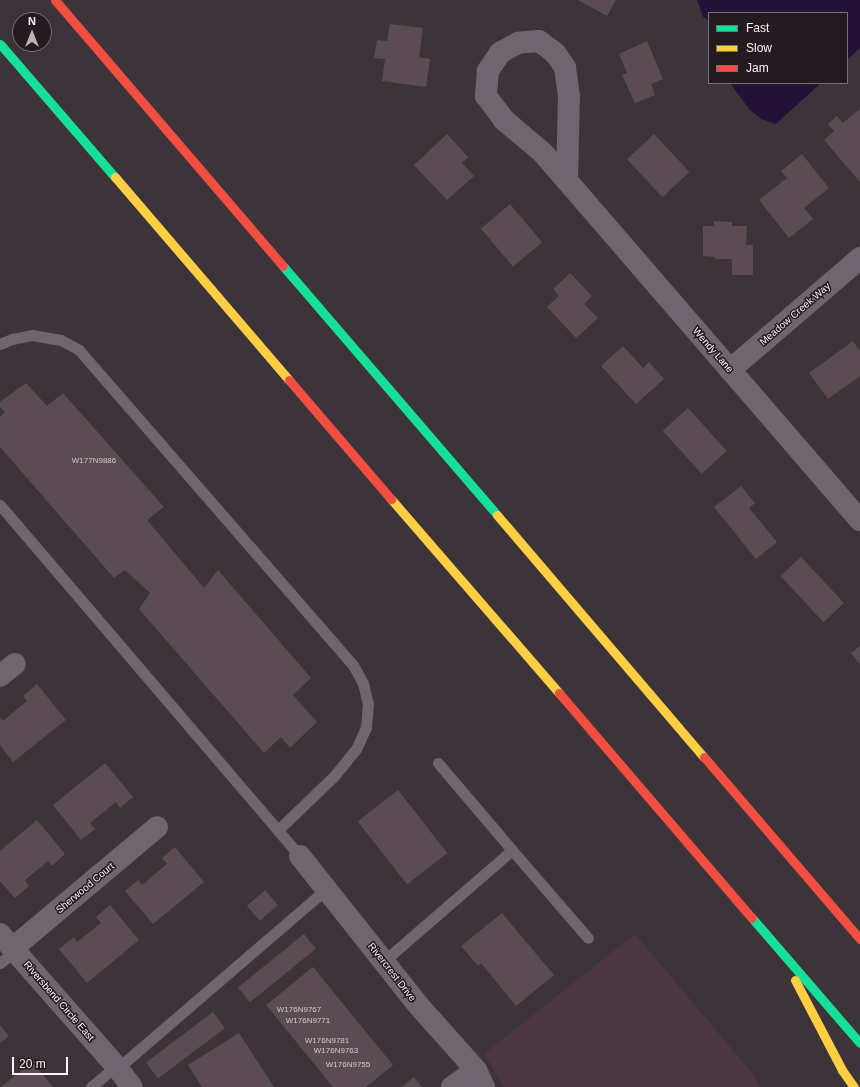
<!DOCTYPE html>
<style>
body{margin:0}
#map{position:relative;width:860px;height:1087px;overflow:hidden;background:#3c3439;font-family:Helvetica,sans-serif}
div>[style]{position:absolute}
[style*='--x']{left:calc(var(--x)*1px);top:calc(var(--y)*1px);width:calc(var(--w)*1px);rotate:calc(var(--a)*1deg)}
.built>*{inset:0;background:#4c3743}
.water>*{inset:0;background:#231237}
.building>*{inset:0;background:#5a4c52;transform-origin:0 0}
.lane>*{height:11px;margin:-5.5px;padding:0 5.5px;transform-origin:5.5px;border-radius:5.5px;background:#6f656f}
.street>*{height:22px;margin:-11px;padding:0 11px;transform-origin:11px;border-radius:11px;background:#6f656f}
.fast>*{height:9px;margin:-4.5px;padding:0 4.5px;transform-origin:4.5px;border-radius:4.5px;background:#16e098}
.slow>*{height:9px;margin:-4.5px;padding:0 4.5px;transform-origin:4.5px;border-radius:4.5px;background:#ffcf43}
.jam>*{height:9px;margin:-4.5px;padding:0 4.5px;transform-origin:4.5px;border-radius:4.5px;background:#f24e42}
span{translate:-50% -50%;white-space:nowrap;text-align:center;line-height:1.15;-webkit-text-stroke:3px #221b1f;paint-order:stroke}
.number-label{font-size:8px;color:#d4c8ce}
.number-label span{-webkit-text-stroke-width:0}
.street-label{font-size:10px;color:#fcf1f7}
.legend{position:absolute;left:708px;top:12px;width:140px;height:72px;box-sizing:border-box;background:#221b1f;border:1px solid #797175;margin:0;padding:5px 7px;list-style:none;font-size:12px;color:#fcf1f7}
.legend li{display:flex;align-items:center;gap:8px;height:20px}
.legend b{width:20px;border:1px solid #797175}
.north{position:absolute;left:12px;top:12px;width:40px;height:40px;box-sizing:border-box;background:#221b1f;border:1px solid #797175;border-radius:50%;rotate:0deg;font-size:11px;font-weight:700;line-height:16px;text-align:center;color:#fcf1f7}
.north::after{content:'';display:block;margin:auto;width:14px;height:18px;background:#b9afb4;clip-path:polygon(50% 0,100% 100%,50% 72%,0 100%)}
.scale{position:absolute;left:12px;top:1057px;width:56px;height:18px;box-sizing:border-box;border:2px solid #fcf1f7;border-top:0;padding-left:5px;font-size:12px;line-height:14px;white-space:nowrap;color:#fcf1f7;-webkit-text-stroke:3px #221b1f;paint-order:stroke}
</style>
<div id="map">
<div class="built">
<div style="clip-path:polygon(635px 934px,753px 1074px,760px 1087px,504px 1087px,484px 1054px)"></div>
</div>
<div class="water">
<div style="clip-path:polygon(697px 0,860px 0,860px 48px,847px 60px,847px 13px,709px 13px,709px 35px,708px 20px,703px 17px)"></div>
<div style="clip-path:polygon(730px 83px,821px 83px,776px 124px,761px 119px,749px 109px)"></div>
</div>
<div class="building">
<div style="clip-path:polygon(578px 0,616px 0,607px 16px)"></div>
<div style="clip-path:polygon(390px 24px,423px 28px,419px 57px,430px 59px,426px 87px,382px 81px,385px 59px,374px 58px,377px 40px,387px 41px)"></div>
<div style="clip-path:polygon(647px 41px,663px 79px,651px 84px,655px 95px,635px 103px,622px 75px,627px 73px,619px 54px)"></div>
<div style="clip-path:polygon(860px 109px,860px 182px,824px 140px,834px 131px,828px 124px,837px 116px,843px 123px)"></div>
<div style="clip-path:polygon(447px 134px,468px 157px,462px 163px,474px 176px,447px 200px,414px 165px)"></div>
<div style="left:654px;top:134px;width:52px;height:37px;rotate:47deg"></div>
<div style="clip-path:polygon(802px 154px,829px 188px,804px 208px,813px 219px,789px 238px,759px 200px,787px 178px,781px 171px)"></div>
<div style="left:510px;top:204px;width:50px;height:38px;rotate:50deg"></div>
<div style="clip-path:polygon(714px 221px,732px 222px,732px 226px,747px 226px,746px 245px,753px 245px,753px 275px,732px 275px,732px 259px,715px 259px,715px 257px,703px 256px,703px 226px,714px 226px)"></div>
<div style="clip-path:polygon(570px 273px,592px 296px,584px 304px,598px 318px,576px 338px,547px 307px,559px 296px,553px 289px)"></div>
<div style="clip-path:polygon(853px 341px,860px 351px,860px 376px,828px 399px,809px 373px)"></div>
<div style="clip-path:polygon(623px 346px,643px 368px,649px 362px,664px 379px,636px 404px,601px 366px)"></div>
<div style="clip-path:polygon(26px 383px,47px 406px,63px 393px,164px 507px,147px 520px,204px 588px,218px 570px,311px 678px,293px 695px,317px 722px,290px 748px,281px 737px,264px 753px,139px 609px,150px 593px,125px 570px,114px 578px,0 447px,0 417px,5px 412px,0 407px,0 402px)"></div>
<div style="left:688px;top:408px;width:58px;height:34px;rotate:48deg"></div>
<div style="clip-path:polygon(741px 486px,755px 503px,749px 508px,777px 542px,756px 559px,714px 507px)"></div>
<div style="left:801px;top:557px;width:63px;height:28px;rotate:47deg"></div>
<div style="clip-path:polygon(860px 646px,860px 664px,851px 653px)"></div>
<div style="clip-path:polygon(37px 684px,66px 720px,13px 762px,0 745px,0 718px,3px 721px,27px 701px,23px 696px)"></div>
<div style="clip-path:polygon(105px 763px,133px 797px,120px 808px,116px 802px,90px 823px,95px 829px,81px 840px,53px 805px)"></div>
<div style="left:398px;top:790px;width:80px;height:51px;rotate:52deg"></div>
<div style="clip-path:polygon(37px 820px,65px 854px,52px 866px,48px 861px,25px 880px,29px 886px,15px 898px,0 881px,0 851px)"></div>
<div style="clip-path:polygon(175px 847px,204px 882px,153px 924px,125px 891px,138px 880px,142px 885px,167px 864px,162px 858px)"></div>
<div style="left:265px;top:890px;width:20px;height:24px;rotate:49deg"></div>
<div style="clip-path:polygon(110px 905px,139px 940px,87px 983px,59px 949px,74px 937px,77px 942px,101px 923px,96px 917px)"></div>
<div style="clip-path:polygon(502px 913px,554px 975px,516px 1006px,481px 963px,478px 966px,461px 946px)"></div>
<div style="left:304px;top:934px;width:19px;height:85px;rotate:51deg"></div>
<div style="clip-path:polygon(313px 967px,393px 1065px,366px 1087px,333px 1087px,266px 1005px)"></div>
<div style="left:213px;top:1012px;width:20px;height:84px;rotate:53deg"></div>
<div style="clip-path:polygon(0 1025px,9px 1036px,0 1043px)"></div>
<div style="clip-path:polygon(239px 1033px,274px 1087px,202px 1087px,188px 1065px)"></div>
<div style="clip-path:polygon(32px 1062px,53px 1087px,1px 1087px)"></div>
<div style="clip-path:polygon(414px 1077px,422px 1087px,401px 1087px)"></div>
</div>
<div class="lane">
<div style="--x:0;--y:344;--w:13;--a:-23"></div>
<div style="--x:12;--y:339;--w:20;--a:-11"></div>
<div style="--x:32;--y:335;--w:29;--a:10"></div>
<div style="--x:61;--y:340;--w:21;--a:29"></div>
<div style="--x:79;--y:350;--w:417;--a:49"></div>
<div style="--x:353;--y:665;--w:21;--a:61"></div>
<div style="--x:363;--y:683;--w:22;--a:77"></div>
<div style="--x:368;--y:704;--w:23;--a:95"></div>
<div style="--x:366;--y:727;--w:24;--a:114"></div>
<div style="--x:356;--y:749;--w:36;--a:129"></div>
<div style="--x:333;--y:777;--w:76;--a:136.1"></div>
<div style="--x:0;--y:505;--w:462;--a:49.5"></div>
<div style="--x:438;--y:763;--w:114;--a:49.6"></div>
<div style="--x:384;--y:961;--w:169;--a:-40.9"></div>
<div style="--x:512;--y:850;--w:116;--a:49.2"></div>
<div style="--x:0;--y:963;--w:19;--a:-39"></div>
<div style="--x:118;--y:1068;--w:274;--a:-40.7"></div>
<div style="--x:91;--y:1087;--w:33;--a:-40"></div>
</div>
<div class="street">
<div style="--x:567;--y:181;--w:85;--a:-88.7"></div>
<div style="--x:569;--y:96;--w:29;--a:-98"></div>
<div style="--x:565;--y:67;--w:17;--a:-126"></div>
<div style="--x:555;--y:53;--w:20;--a:-143"></div>
<div style="--x:539;--y:41;--w:21;--a:175"></div>
<div style="--x:518;--y:43;--w:21;--a:151"></div>
<div style="--x:500;--y:53;--w:22;--a:124"></div>
<div style="--x:488;--y:71;--w:25;--a:95"></div>
<div style="--x:486;--y:96;--w:30;--a:53"></div>
<div style="--x:504;--y:120;--w:51;--a:40.2"></div>
<div style="--x:543;--y:153;--w:485;--a:49.2"></div>
<div style="--x:730;--y:370;--w:172;--a:-40.7"></div>
<div style="--x:0;--y:676;--w:19;--a:-39"></div>
<div style="--x:300;--y:856;--w:191;--a:51.6"></div>
<div style="--x:419;--y:1006;--w:86;--a:48.3"></div>
<div style="--x:476;--y:1070;--w:19;--a:65"></div>
<div style="--x:0;--y:934;--w:176;--a:48.7"></div>
<div style="--x:116;--y:1066;--w:26;--a:53"></div>
<div style="--x:13;--y:948;--w:188;--a:-40"></div>
<div style="--x:452;--y:1087;--w:29;--a:-35"></div>
</div>
<div class="fast">
<div style="--x:0;--y:44;--w:176;--a:49.2"></div>
<div style="--x:283;--y:266;--w:328;--a:49.3"></div>
<div style="--x:752;--y:918;--w:165;--a:49.2"></div>
</div>
<div class="slow">
<div style="--x:115;--y:177;--w:267;--a:49.4"></div>
<div style="--x:391;--y:499;--w:257;--a:49.1"></div>
<div style="--x:497;--y:515;--w:318;--a:49.5"></div>
<div style="--x:795;--y:980;--w:102;--a:62.4"></div>
<div style="--x:842;--y:1070;--w:21;--a:55"></div>
</div>
<div class="jam">
<div style="--x:55;--y:0;--w:350;--a:49.4"></div>
<div style="--x:289;--y:380;--w:157;--a:49.4"></div>
<div style="--x:559;--y:693;--w:296;--a:49.4"></div>
<div style="--x:704;--y:757;--w:240;--a:49.4"></div>
</div>
<div class="number-label">
<span style="left:94px;top:461px">W177N9886</span>
<span style="left:299px;top:1010px">W176N9767</span>
<span style="left:308px;top:1021px">W176N9771</span>
<span style="left:327px;top:1041px">W176N9781</span>
<span style="left:336px;top:1051px">W176N9763</span>
<span style="left:348px;top:1065px">W176N9755</span>
</div>
<div class="street-label">
<span style="left:795px;top:314px;rotate:-41deg">Meadow Creek Way</span>
<span style="left:713px;top:350px;rotate:49deg">Wendy Lane</span>
<span style="left:85px;top:888px;rotate:-40deg">Sherwood Court</span>
<span style="left:392px;top:972px;rotate:52deg">Rivercrest Drive</span>
<span style="left:59px;top:1001px;rotate:49deg">Riversbend Circle East</span>
</div>
<ul class="legend">
<li><b style="height:5px;background:#16e098"></b>Fast</li>
<li><b style="height:5px;background:#ffcf43"></b>Slow</li>
<li><b style="height:5px;background:#f24e42"></b>Jam</li>
</ul>
<div class="north">N</div>
<div class="scale">20 m</div>
</div>
